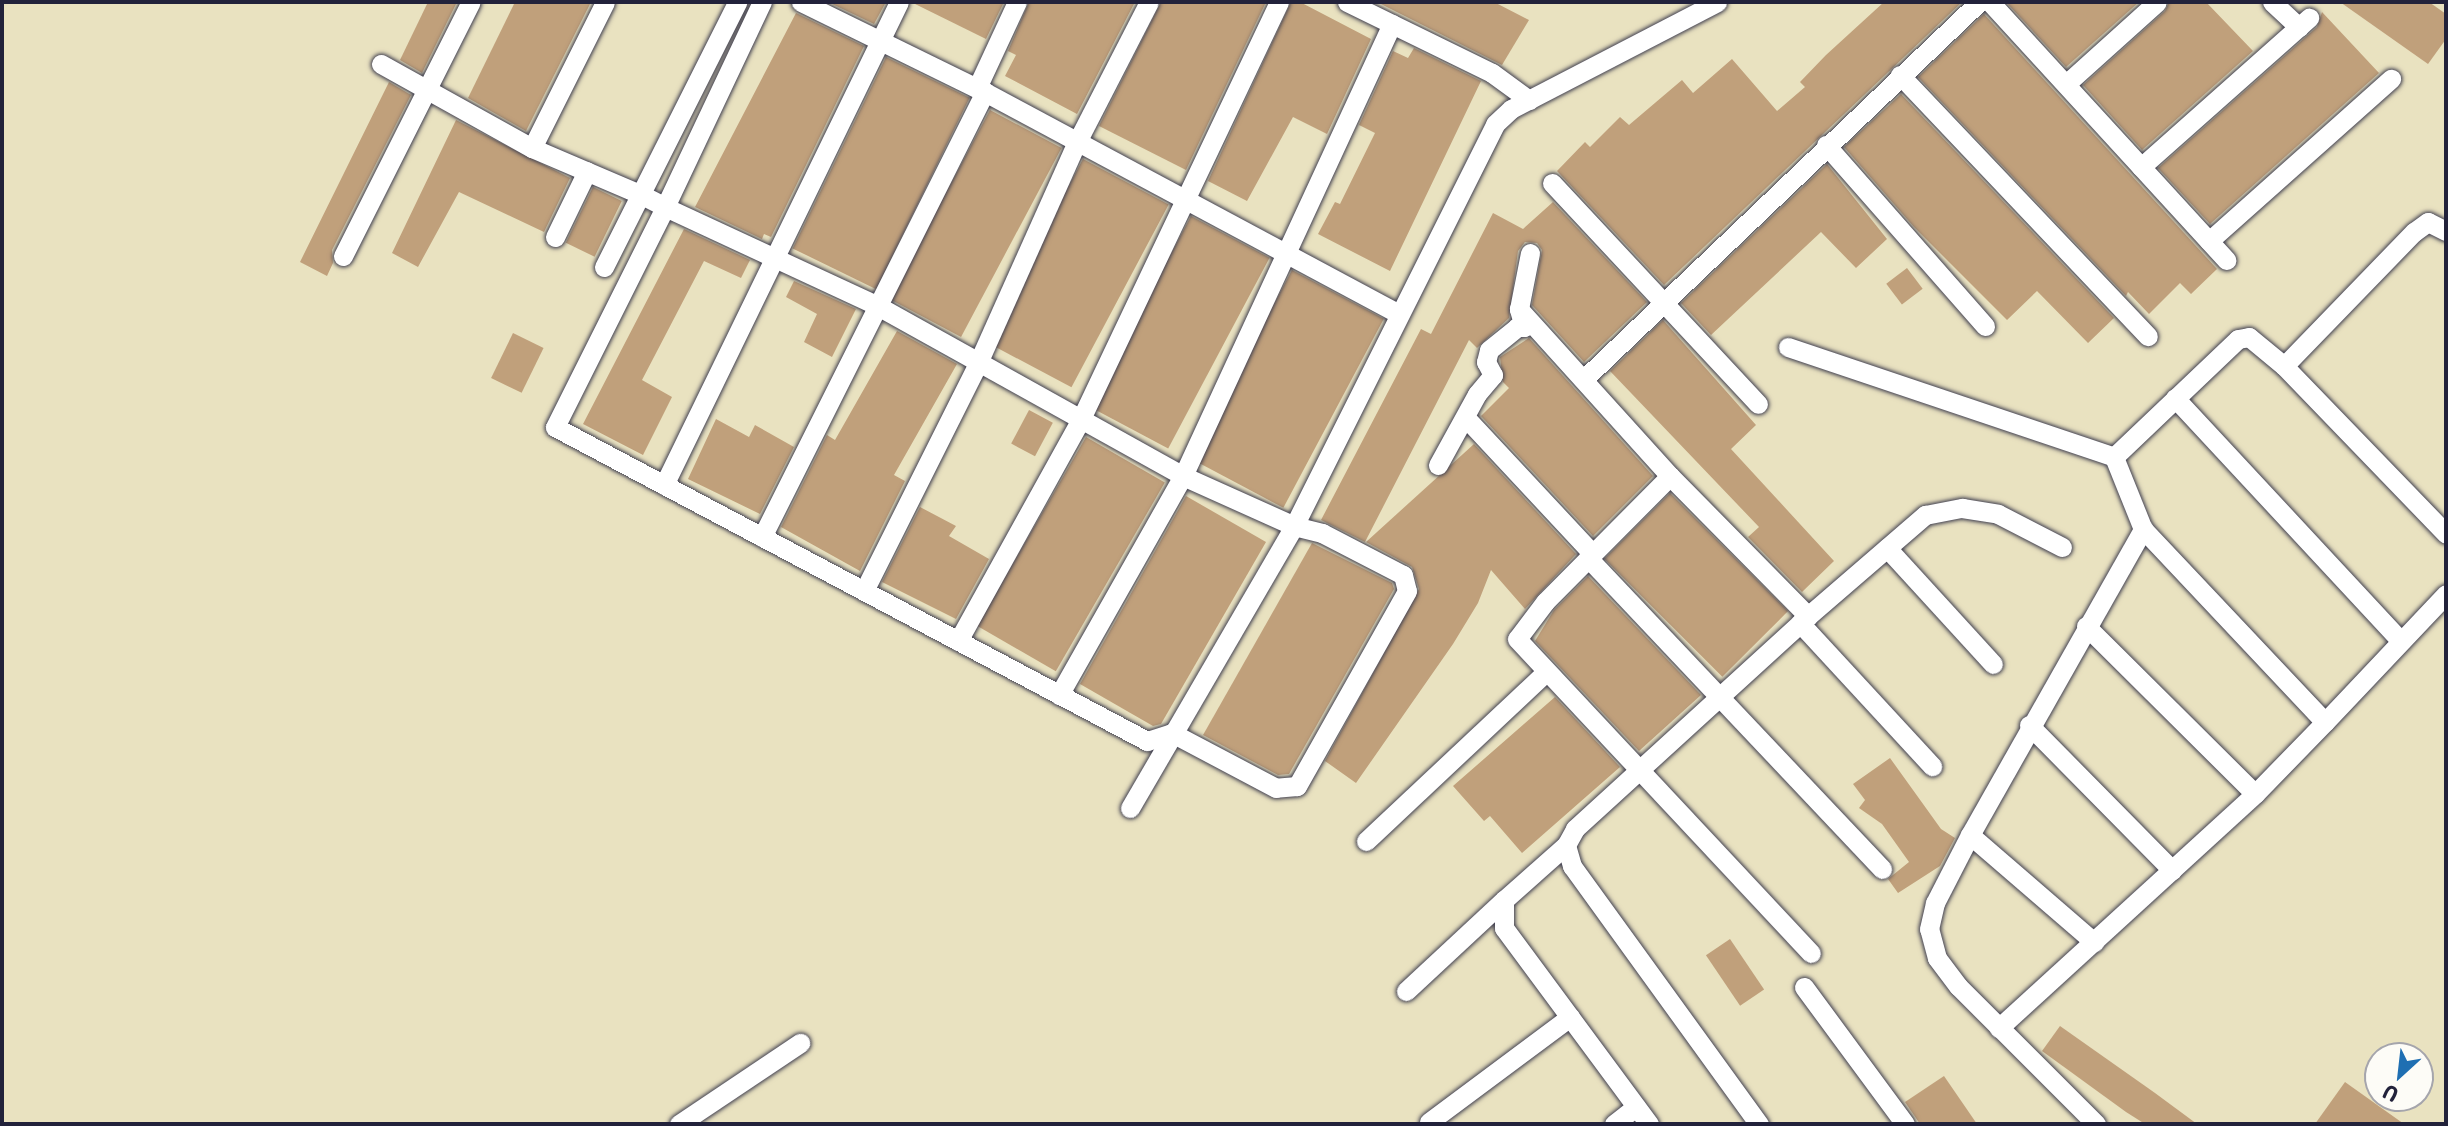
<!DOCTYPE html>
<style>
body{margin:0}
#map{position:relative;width:2448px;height:1126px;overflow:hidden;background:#e9e2c0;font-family:"Playpen Sans",sans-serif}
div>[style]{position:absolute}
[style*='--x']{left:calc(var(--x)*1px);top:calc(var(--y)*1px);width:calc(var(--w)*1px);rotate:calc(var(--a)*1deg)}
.building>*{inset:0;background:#c0a07b;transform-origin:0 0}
.roads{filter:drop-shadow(0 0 2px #403f4f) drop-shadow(0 0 2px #403f4f)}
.street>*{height:19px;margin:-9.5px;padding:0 9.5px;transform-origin:9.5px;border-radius:9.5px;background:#fff}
span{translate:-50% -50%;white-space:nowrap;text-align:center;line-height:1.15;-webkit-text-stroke:5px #fdfcf7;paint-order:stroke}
.frame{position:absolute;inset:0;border:4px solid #22223b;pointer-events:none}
.north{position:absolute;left:2364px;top:1042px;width:70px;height:70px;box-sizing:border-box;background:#fdfcf7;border:2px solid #a5a5ac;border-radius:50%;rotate:207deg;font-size:19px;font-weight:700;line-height:28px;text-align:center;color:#22223b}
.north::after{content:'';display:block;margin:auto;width:24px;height:32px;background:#1f6fb2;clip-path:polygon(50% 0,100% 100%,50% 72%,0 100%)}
</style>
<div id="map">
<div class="building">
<div style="clip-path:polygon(428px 2px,457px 2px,422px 73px,400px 60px)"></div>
<div style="clip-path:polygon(515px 2px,591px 2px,526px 131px,468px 98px)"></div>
<div style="clip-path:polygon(828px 2px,886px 2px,874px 24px)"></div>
<div style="clip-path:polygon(911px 2px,1004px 2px,986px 39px)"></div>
<div style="clip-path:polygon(1029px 2px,1135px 2px,1077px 114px,1005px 76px,1016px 55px,1008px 51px)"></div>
<div style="clip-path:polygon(1161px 2px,1266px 2px,1186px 170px,1099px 126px)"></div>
<div style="clip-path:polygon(1291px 2px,1300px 2px,1371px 39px,1327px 134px,1293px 117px,1247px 201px,1208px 181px)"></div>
<div style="clip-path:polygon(1377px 2px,1494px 2px,1529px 20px,1502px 65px)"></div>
<div style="clip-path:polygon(1884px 2px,1962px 2px,1664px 285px,1557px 171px,1585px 142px,1590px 147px,1620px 117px,1629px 125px,1682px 80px,1693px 93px,1732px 59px,1777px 111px,1805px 87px,1800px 82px,1826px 55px)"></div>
<div style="clip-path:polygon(2006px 2px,2139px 2px,2066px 67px)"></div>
<div style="clip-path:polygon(2169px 2px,2206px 2px,2253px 51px,2142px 150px,2083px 85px,2165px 11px)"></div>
<div style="clip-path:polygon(2340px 2px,2429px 2px,2446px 14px,2446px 39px,2428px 64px)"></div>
<div style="clip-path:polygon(2322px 12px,2379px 73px,2210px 224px,2158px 168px,2317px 27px)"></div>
<div style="clip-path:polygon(796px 13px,864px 46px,771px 237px,764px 234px,762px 239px,695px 207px)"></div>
<div style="clip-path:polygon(1984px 14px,2217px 269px,2191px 294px,2180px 283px,2149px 314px,2128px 292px,2126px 296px,1918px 77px)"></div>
<div style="clip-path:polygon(1414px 48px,1481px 81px,1390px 271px,1318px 234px,1335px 202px,1340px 204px,1375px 133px,1359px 125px,1393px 51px,1408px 58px)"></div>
<div style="left:886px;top:57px;width:93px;height:213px;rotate:26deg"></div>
<div style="clip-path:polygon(389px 82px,411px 95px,332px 250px,333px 263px,327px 276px,300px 262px)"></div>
<div style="clip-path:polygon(1901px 94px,2114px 318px,2088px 343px,2037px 291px,2007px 320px,1914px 227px,1844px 147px)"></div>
<div style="left:990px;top:110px;width:81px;height:214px;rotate:28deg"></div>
<div style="clip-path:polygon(456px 120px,570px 178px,544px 232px,459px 192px,418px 267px,392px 253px)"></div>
<div style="left:1083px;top:159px;width:97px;height:207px;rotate:28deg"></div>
<div style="clip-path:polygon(1827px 164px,1887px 239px,1856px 268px,1821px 232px,1711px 335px,1681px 303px)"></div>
<div style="left:593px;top:187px;width:32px;height:62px;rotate:26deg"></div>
<div style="clip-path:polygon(1553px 202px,1647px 302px,1584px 362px,1532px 305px,1542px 250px,1537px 243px,1525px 242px,1518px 251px,1509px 318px,1477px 348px,1469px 340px,1365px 542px,1321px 520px,1421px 329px,1431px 334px,1493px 213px,1523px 229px)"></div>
<div style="left:1191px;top:216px;width:89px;height:216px;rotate:28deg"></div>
<div style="clip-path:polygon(684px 229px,750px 260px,741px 278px,704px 261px,642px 380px,672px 397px,643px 455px,583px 424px)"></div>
<div style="left:1907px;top:268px;width:26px;height:26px;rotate:53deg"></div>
<div style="left:1292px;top:270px;width:104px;height:214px;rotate:28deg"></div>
<div style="clip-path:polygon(794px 281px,856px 309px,832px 357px,804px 342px,817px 314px,786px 297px)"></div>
<div style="clip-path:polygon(1663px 320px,1756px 425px,1731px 449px,1834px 561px,1802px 592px,1748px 537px,1759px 527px,1610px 371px)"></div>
<div style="clip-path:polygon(897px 331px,957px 364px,894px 475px,905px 481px,860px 571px,781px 527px,827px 435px,835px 440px)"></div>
<div style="left:513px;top:333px;width:34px;height:50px;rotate:26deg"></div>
<div style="clip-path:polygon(1529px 338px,1653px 476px,1593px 536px,1481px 416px,1509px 388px,1503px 382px,1500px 357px)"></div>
<div style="left:1029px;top:410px;width:27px;height:38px;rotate:28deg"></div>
<div style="clip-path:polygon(716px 419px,749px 437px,755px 425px,794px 447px,760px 514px,688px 479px)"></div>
<div style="left:1086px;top:437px;width:91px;height:218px;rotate:30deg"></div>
<div style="clip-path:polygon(1474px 444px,1576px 554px,1525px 609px,1491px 570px,1478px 603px,1453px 644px,1356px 783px,1325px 761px,1419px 589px,1412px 567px,1366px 542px)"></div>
<div style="left:1670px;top:493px;width:167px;height:93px;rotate:45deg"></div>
<div style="clip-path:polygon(1186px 496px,1266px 542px,1161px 724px,1153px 726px,1080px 684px)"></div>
<div style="clip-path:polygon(920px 507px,956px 526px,949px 536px,989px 559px,956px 619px,882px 582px)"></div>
<div style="clip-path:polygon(1312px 543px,1392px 583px,1394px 589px,1289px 774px,1278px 775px,1203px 735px)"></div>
<div style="clip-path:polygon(1588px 576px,1701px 695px,1639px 751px,1535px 641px,1554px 610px)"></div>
<div style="clip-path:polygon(1555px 697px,1620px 767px,1522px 853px,1490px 816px,1484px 821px,1453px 786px)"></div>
<div style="clip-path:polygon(1890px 758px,1941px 829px,1955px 838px,1940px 866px,1898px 893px,1888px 879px,1909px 862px,1882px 824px,1859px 808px,1865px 800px,1853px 784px)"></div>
<div style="left:1730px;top:939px;width:61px;height:29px;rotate:56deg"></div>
<div style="clip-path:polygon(2060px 1026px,2155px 1093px,2197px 1124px,2145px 1124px,2126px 1112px,2042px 1051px)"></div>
<div style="clip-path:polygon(1944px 1076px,1977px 1124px,1920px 1124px,1905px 1102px)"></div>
<div style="clip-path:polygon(2345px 1082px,2404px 1124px,2315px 1124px)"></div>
</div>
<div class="roads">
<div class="street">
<div style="--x:801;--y:2;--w:205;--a:26.1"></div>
<div style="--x:985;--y:92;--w:468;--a:28.2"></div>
<div style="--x:1347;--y:2;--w:161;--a:26.1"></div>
<div style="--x:1492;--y:73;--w:46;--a:36.1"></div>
<div style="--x:1990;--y:2;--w:350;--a:47.5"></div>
<div style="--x:2272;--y:2;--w:37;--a:43"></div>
<div style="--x:381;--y:64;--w:173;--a:29.1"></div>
<div style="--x:532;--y:148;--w:117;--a:23.1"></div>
<div style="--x:640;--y:194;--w:28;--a:27"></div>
<div style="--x:665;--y:207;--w:233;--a:24.9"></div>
<div style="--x:876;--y:305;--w:351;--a:29.1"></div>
<div style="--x:1183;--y:476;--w:122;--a:24.2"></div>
<div style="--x:1294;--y:526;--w:29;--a:14"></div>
<div style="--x:1322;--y:533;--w:91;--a:27.4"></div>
<div style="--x:1403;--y:575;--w:16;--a:76"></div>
<div style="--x:1407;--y:591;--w:224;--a:119.4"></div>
<div style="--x:1297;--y:786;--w:21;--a:175"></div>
<div style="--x:1276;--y:788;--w:118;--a:-152.1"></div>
<div style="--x:1172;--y:733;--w:26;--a:162"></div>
<div style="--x:1147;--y:741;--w:670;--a:-152.06"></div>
<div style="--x:555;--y:427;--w:246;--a:-63.4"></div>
<div style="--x:665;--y:207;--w:227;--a:-64.7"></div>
<div style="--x:1900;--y:75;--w:360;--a:46.5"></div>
<div style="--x:2066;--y:84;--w:122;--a:-42"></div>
<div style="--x:977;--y:88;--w:95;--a:-65.1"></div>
<div style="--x:1826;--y:145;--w:241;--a:48.7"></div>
<div style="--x:532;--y:148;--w:163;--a:-63.4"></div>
<div style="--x:2141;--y:167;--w:225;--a:-41.6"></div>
<div style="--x:1552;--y:183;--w:302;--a:47"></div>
<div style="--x:555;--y:237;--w:73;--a:-64.1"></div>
<div style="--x:2209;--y:241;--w:244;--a:-41.7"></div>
<div style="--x:343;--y:256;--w:284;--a:-63.3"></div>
<div style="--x:604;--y:267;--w:297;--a:-63.3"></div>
<div style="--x:1519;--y:309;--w:225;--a:47.9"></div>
<div style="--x:1670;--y:476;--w:197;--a:45.4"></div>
<div style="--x:1808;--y:616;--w:316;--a:137.6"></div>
<div style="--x:1575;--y:829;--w:18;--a:119"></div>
<div style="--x:1566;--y:845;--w:22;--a:74"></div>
<div style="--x:1572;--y:866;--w:319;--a:54.1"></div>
<div style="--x:1788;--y:347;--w:344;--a:18.6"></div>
<div style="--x:2114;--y:457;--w:78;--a:68.1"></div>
<div style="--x:2143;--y:529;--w:265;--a:46.7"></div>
<div style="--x:2325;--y:722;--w:100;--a:134.2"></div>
<div style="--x:2255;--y:794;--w:347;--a:137.6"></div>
<div style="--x:2284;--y:366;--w:187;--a:-45.9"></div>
<div style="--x:2414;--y:232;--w:17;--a:-36"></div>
<div style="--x:2428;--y:222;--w:20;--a:27"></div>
<div style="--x:1585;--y:378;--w:545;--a:-43.66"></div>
<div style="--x:2175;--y:398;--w:330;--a:47.1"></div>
<div style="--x:1466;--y:418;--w:185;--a:47"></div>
<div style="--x:2114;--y:457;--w:171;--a:-43.6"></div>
<div style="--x:2238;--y:339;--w:11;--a:-10"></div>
<div style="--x:2249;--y:337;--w:45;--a:39.6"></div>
<div style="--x:2284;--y:366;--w:233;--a:46"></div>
<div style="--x:1438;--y:465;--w:81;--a:-61.2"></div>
<div style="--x:1477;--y:394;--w:25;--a:-50"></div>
<div style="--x:1493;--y:375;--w:15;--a:-118"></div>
<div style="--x:1486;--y:362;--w:12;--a:-76"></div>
<div style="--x:1489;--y:350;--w:36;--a:-39"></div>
<div style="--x:1517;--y:327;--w:7;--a:0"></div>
<div style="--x:1524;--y:327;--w:19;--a:-106"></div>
<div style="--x:1519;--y:309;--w:57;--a:-78.9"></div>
<div style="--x:1670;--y:476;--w:177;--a:134.8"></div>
<div style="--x:1545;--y:602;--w:46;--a:127.1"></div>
<div style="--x:1517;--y:639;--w:430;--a:46.9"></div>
<div style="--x:664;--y:485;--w:537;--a:-64.06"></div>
<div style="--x:762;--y:537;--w:498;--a:-63.4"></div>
<div style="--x:1887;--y:548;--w:157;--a:47.6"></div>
<div style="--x:1588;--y:558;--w:428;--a:46.6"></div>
<div style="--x:864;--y:591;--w:255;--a:-63.4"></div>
<div style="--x:978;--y:363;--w:242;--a:-65.9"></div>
<div style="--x:1077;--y:142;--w:157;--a:-62.8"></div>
<div style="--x:1808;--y:616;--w:155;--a:-40.8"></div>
<div style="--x:1925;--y:515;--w:38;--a:-11"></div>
<div style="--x:1962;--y:508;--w:36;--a:9"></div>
<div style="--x:1998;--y:514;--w:72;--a:27.3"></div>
<div style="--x:1800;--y:623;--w:195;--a:47.3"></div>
<div style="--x:2086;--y:626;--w:238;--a:44.8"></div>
<div style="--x:958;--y:641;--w:252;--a:-61"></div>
<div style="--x:1080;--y:421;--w:464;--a:-64.6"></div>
<div style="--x:1059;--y:695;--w:252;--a:-60.5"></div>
<div style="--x:1183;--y:476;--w:498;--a:-65.2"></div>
<div style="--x:2325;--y:722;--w:176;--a:-46.6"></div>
<div style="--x:2029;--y:725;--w:204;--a:45.4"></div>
<div style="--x:1130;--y:808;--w:326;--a:-59.8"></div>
<div style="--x:1294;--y:526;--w:449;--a:-63.4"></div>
<div style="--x:1495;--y:124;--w:22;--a:-43"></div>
<div style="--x:1511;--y:109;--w:232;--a:-27.4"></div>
<div style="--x:1970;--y:835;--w:164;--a:40.8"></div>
<div style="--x:1366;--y:841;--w:247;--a:-43.2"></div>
<div style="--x:1566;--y:845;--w:83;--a:138.4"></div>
<div style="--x:1504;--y:900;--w:28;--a:90"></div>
<div style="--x:1504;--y:928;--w:244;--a:53.5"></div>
<div style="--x:1804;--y:987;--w:170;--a:53.6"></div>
<div style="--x:1406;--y:991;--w:134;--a:-42.9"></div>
<div style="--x:1429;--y:1122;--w:176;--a:-36.7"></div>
<div style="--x:679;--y:1124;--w:146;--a:-33.8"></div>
<div style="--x:1614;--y:1124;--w:28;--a:-38"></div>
<div style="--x:2096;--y:1124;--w:195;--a:-135"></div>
<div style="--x:1958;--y:986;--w:35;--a:-127"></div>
<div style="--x:1937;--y:958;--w:30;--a:-105"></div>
<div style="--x:1929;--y:929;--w:27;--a:-77"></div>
<div style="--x:1935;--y:903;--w:76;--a:-62.8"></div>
<div style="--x:1970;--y:835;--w:352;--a:-60.5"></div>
</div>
</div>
<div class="frame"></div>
<div class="north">U</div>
</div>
